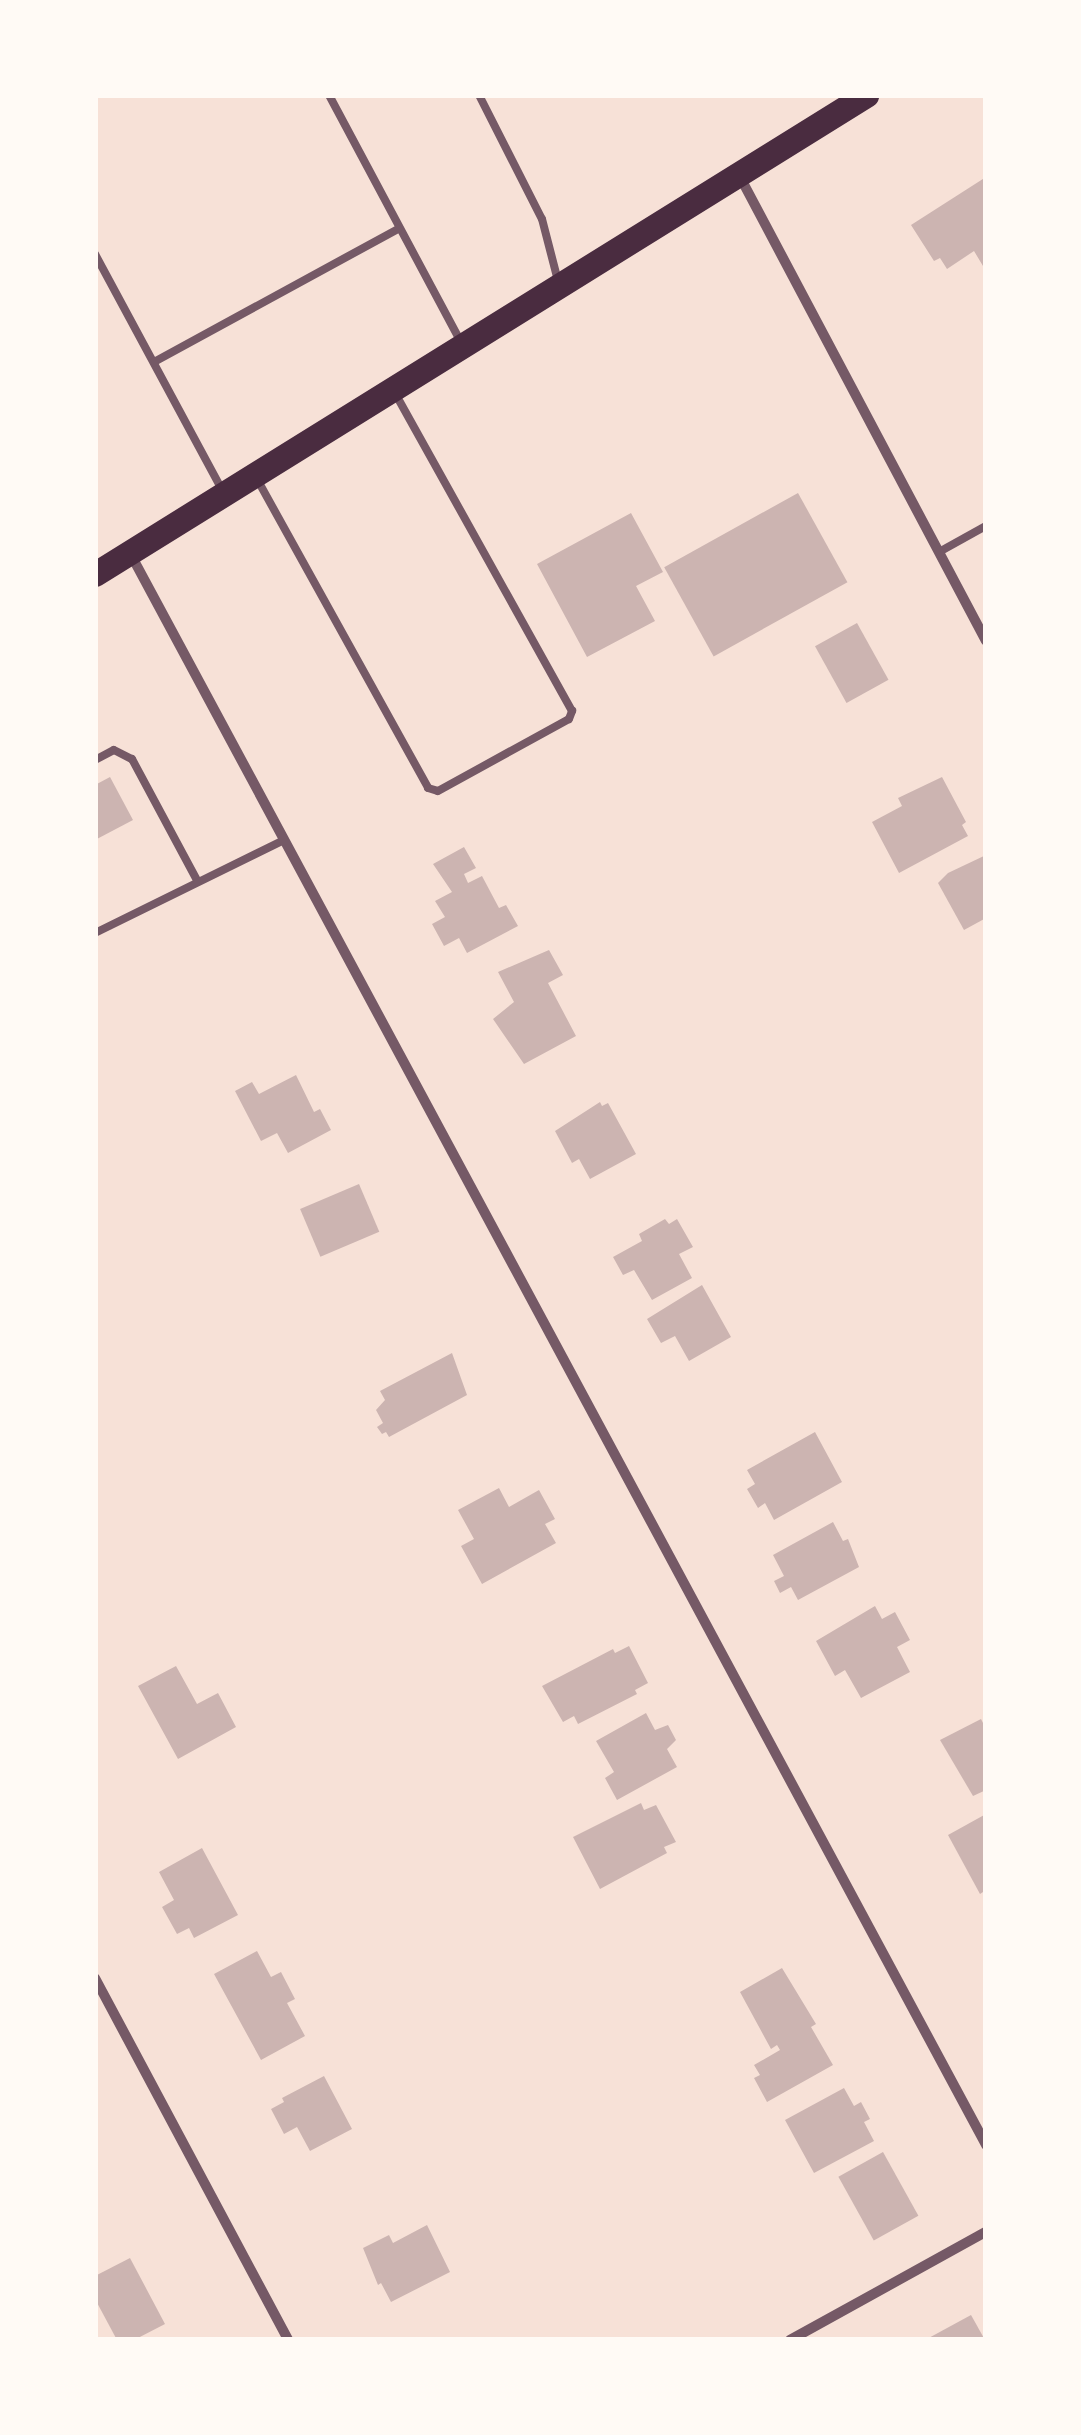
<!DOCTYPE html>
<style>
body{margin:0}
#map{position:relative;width:1081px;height:2435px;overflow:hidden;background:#f7e1d7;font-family:Mulish,sans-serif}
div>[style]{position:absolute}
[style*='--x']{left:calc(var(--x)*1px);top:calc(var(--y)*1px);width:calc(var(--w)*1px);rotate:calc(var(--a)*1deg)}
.building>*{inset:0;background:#ccb4b1;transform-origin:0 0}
.service>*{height:8px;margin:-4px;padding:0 4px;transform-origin:4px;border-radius:4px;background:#755966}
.minor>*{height:10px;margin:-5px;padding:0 5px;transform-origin:5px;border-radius:5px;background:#755966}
.primary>*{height:25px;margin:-12.5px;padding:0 12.5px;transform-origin:12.5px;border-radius:12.5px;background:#4a2c40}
span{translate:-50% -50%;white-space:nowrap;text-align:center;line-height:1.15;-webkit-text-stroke:8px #fffaf5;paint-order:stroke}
.frame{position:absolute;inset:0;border:98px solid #fffaf5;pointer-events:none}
</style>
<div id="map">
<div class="building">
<div style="clip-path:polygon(986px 177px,986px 271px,974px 251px,947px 269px,940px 258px,934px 261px,911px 225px)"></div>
<div style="left:798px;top:493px;width:102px;height:153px;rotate:61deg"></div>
<div style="clip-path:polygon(631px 513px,663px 572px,636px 586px,655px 621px,587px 657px,537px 564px)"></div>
<div style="left:857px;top:623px;width:65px;height:48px;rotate:61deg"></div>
<div style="clip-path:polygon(110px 777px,133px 820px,95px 840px,95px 785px)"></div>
<div style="clip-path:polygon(942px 777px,966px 822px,962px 825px,968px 836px,899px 873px,872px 822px,902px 806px,898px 798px)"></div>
<div style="clip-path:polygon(464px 847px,476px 868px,464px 874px,468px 883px,482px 876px,499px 908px,506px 905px,518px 926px,467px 953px,459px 938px,444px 946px,432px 924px,445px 917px,435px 901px,452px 892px,433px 864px)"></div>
<div style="clip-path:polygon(986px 855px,986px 918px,964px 930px,938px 883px,948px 873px)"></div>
<div style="clip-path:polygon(549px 950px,563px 975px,548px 983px,576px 1036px,524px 1064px,493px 1019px,514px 1002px,498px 972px)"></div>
<div style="clip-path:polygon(296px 1075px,314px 1112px,320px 1109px,331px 1130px,288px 1153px,277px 1133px,261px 1141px,235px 1091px,252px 1082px,259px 1094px)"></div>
<div style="clip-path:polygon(600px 1102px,602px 1106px,608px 1103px,636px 1154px,590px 1179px,579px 1159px,572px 1163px,555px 1131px)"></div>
<div style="left:359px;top:1184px;width:52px;height:64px;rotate:67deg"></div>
<div style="clip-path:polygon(665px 1219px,669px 1224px,677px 1219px,693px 1247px,679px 1254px,692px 1278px,652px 1300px,634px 1270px,623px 1275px,613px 1257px,642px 1241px,639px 1234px)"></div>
<div style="clip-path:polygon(702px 1285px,731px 1337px,689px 1361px,675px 1336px,661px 1343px,647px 1319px)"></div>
<div style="clip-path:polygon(452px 1353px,467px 1395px,389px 1437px,386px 1432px,382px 1434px,377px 1427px,383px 1423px,376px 1410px,385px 1400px,380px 1391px)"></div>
<div style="clip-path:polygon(815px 1432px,842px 1482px,774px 1520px,765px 1503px,758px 1508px,747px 1489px,755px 1484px,747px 1470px)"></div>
<div style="clip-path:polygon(499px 1488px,509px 1507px,539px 1490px,555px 1519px,545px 1524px,556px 1543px,482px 1584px,461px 1546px,474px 1539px,458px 1510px)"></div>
<div style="clip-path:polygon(833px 1522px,843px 1541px,848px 1539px,859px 1567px,798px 1600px,791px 1587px,780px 1593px,774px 1581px,784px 1576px,773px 1555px)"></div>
<div style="clip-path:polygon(875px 1606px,882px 1619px,895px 1612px,910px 1640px,897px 1647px,910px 1672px,861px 1698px,845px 1670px,835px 1676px,816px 1641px)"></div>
<div style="clip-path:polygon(629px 1646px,648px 1683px,635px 1690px,637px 1694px,578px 1724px,574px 1716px,563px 1722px,542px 1686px,613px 1649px,615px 1653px)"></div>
<div style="clip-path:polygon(176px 1666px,197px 1704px,218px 1693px,236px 1727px,178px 1759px,138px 1686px)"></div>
<div style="clip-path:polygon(646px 1713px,655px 1730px,668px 1725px,676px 1740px,667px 1749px,677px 1767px,617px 1800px,605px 1778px,614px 1772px,596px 1741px)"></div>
<div style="clip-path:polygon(981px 1719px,986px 1729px,986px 1790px,973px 1796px,940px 1740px)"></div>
<div style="clip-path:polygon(641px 1803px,644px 1810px,656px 1805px,676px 1842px,664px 1847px,667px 1853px,600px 1889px,573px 1837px)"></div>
<div style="clip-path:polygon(986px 1814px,986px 1890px,980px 1894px,948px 1835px)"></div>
<div style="clip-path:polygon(202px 1848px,238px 1915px,194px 1938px,189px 1928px,177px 1934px,162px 1907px,174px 1900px,159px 1872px)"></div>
<div style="clip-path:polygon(257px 1951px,271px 1977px,281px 1972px,295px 1999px,287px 2003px,305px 2036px,261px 2060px,214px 1974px)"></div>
<div style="clip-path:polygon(782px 1968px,816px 2024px,811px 2027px,833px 2065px,767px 2102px,754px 2078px,760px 2075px,754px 2065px,780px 2050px,777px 2045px,771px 2049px,740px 1992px)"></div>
<div style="clip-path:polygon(324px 2076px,352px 2129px,310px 2151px,297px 2127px,284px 2134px,271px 2109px,284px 2102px,282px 2098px)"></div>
<div style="clip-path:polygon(844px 2088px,854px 2106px,861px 2102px,870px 2119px,864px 2122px,874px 2141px,814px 2173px,785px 2120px)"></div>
<div style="left:883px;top:2152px;width:73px;height:51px;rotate:61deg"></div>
<div style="clip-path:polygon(427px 2225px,450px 2272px,391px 2302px,381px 2283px,378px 2285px,363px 2248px,389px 2235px,393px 2243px)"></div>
<div style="clip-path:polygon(130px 2258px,165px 2324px,134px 2340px,117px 2340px,95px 2299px,95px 2276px)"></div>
<div style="clip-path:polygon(971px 2315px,985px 2340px,925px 2340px)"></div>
</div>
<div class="service">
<div style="--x:329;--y:95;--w:280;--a:61.9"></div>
<div style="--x:479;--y:95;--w:139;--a:63.1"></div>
<div style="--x:542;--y:219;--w:64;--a:75.5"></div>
<div style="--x:95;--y:254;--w:266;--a:61.7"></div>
<div style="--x:154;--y:362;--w:278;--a:-28.6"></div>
<div style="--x:257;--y:479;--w:353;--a:61"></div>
<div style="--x:428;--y:788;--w:10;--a:17"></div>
<div style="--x:438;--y:791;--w:149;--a:-28.8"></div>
<div style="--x:569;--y:719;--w:9;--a:-69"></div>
<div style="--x:572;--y:711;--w:364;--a:-119.1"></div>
<div style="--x:939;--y:552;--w:54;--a:-29"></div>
<div style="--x:95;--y:760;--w:21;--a:-28"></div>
<div style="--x:114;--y:750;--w:20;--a:27"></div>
<div style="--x:132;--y:759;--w:137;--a:61.8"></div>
<div style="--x:95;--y:933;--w:211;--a:-26.2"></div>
</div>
<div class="minor">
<div style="--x:739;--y:175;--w:527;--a:62.07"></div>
<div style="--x:130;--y:553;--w:1808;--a:61.73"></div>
<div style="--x:95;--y:1978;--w:410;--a:61.9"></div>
<div style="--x:790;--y:2340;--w:224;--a:-28.9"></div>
</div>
<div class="primary">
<div style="--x:95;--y:574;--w:908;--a:-31.85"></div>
</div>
<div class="frame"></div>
</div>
